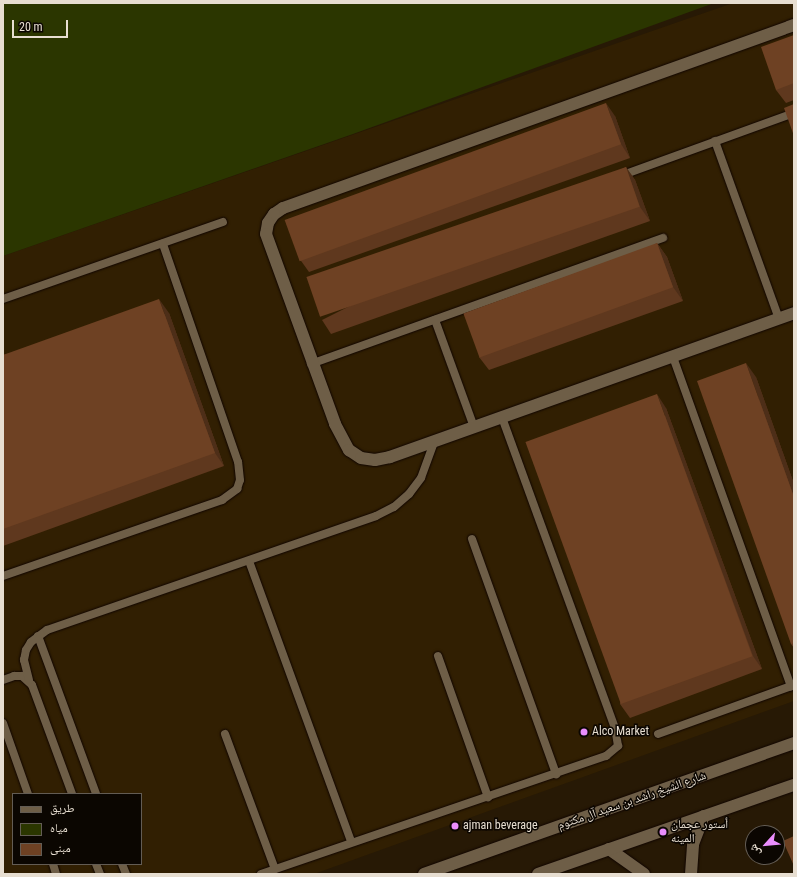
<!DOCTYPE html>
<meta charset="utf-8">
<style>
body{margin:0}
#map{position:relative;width:797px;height:877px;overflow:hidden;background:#271905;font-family:"Roboto Condensed","Noto Naskh Arabic",sans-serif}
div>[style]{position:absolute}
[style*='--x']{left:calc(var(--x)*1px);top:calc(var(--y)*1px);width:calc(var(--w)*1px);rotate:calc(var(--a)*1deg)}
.built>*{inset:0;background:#311f02}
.water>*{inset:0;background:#2b3600}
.roads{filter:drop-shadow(0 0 1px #100500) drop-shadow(0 0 1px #100500)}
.lane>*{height:8px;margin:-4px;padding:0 4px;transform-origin:4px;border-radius:4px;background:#6e5e47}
.street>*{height:12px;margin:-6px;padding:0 6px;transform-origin:6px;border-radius:6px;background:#6e5e47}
.secondary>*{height:12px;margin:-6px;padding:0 6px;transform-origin:6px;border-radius:6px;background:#6e5e47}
.wall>*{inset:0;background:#5f381e}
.shaded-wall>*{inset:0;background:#4d2e18}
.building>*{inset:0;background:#6e4123;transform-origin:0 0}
.dots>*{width:11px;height:11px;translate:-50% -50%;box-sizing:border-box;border:2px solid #0b0601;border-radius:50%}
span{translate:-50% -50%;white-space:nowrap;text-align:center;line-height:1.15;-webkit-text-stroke:3px #0b0601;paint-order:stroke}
.poi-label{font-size:12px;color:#e7ded1}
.left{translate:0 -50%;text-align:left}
.street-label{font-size:12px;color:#e7ded1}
.frame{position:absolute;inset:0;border:4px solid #e7ded1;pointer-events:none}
.legend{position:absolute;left:12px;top:793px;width:130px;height:72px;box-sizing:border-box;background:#0b0601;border:1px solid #635c54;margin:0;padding:5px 7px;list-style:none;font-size:12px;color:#e7ded1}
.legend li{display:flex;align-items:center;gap:8px;height:20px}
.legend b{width:20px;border:1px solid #635c54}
.north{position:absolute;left:745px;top:825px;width:40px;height:40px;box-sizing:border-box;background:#0b0601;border:1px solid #635c54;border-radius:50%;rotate:243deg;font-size:11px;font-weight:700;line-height:16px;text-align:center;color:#e7ded1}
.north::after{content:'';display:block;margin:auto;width:14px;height:18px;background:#ea8dfc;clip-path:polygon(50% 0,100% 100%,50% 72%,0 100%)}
.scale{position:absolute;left:12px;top:20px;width:56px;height:18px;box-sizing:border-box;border:2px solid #e7ded1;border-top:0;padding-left:5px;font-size:12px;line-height:14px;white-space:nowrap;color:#e7ded1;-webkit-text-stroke:3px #0b0601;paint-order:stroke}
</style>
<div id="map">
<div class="built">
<div style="clip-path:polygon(evenodd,733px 3px,794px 3px,794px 701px,314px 874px,3px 874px,3px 256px,733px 3px,13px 794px,141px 794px,141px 864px,13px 864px,13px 794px)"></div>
</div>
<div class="water">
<div style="clip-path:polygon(3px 3px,714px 3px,353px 134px,3px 256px)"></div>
</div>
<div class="roads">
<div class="lane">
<div style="--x:715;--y:141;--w:189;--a:70.2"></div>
<div style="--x:620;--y:176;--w:185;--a:-19.9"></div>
<div style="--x:3;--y:299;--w:233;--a:-19.3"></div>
<div style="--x:435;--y:320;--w:114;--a:70"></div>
<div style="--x:673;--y:357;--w:350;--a:70.3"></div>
<div style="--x:311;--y:364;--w:374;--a:-19.7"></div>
<div style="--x:472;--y:539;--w:250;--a:70.3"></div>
<div style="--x:249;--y:561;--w:299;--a:70"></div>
<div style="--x:3;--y:576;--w:232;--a:-19.1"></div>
<div style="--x:222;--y:500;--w:19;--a:-36"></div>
<div style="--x:237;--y:489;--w:9;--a:-72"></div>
<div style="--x:240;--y:480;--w:18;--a:-96"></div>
<div style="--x:238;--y:462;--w:231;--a:-109"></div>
<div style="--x:38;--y:636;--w:168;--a:69.8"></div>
<div style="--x:438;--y:656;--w:150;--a:70.5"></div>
<div style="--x:3;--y:680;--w:12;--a:-20"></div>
<div style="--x:14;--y:676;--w:8;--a:0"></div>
<div style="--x:22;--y:676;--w:13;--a:42"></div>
<div style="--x:32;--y:685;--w:116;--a:69.8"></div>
<div style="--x:29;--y:680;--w:21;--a:-104"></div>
<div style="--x:24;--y:660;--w:10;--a:-79"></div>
<div style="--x:26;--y:650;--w:9;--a:-58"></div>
<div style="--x:31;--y:642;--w:20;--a:-37"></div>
<div style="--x:47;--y:630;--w:348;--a:-19.1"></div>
<div style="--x:376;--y:516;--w:20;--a:-27"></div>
<div style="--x:394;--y:507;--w:20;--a:-41"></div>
<div style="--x:409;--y:494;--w:20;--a:-53"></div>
<div style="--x:421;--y:478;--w:38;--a:-70"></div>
<div style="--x:3;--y:723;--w:75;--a:70.6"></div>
<div style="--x:225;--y:734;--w:144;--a:69.7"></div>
<div style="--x:658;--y:734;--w:145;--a:-19.8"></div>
<div style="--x:53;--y:864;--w:10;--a:73"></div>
<div style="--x:96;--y:864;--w:11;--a:68"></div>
<div style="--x:122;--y:864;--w:11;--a:68"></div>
<div style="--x:261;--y:874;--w:365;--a:-18.9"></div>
<div style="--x:606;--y:756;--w:16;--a:-40"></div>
<div style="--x:618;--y:746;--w:18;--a:-99"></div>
<div style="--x:615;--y:728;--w:331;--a:-110"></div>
</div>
<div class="street">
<div style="--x:794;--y:25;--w:543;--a:160.3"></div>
<div style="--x:283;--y:208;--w:11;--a:146"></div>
<div style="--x:274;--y:214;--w:11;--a:124"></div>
<div style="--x:268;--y:223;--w:11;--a:100"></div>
<div style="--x:266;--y:234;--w:202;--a:70"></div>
<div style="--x:335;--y:424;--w:30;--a:62"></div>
<div style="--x:349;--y:450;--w:14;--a:34"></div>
<div style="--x:361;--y:458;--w:14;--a:8"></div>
<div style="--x:375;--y:460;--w:15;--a:-11"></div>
<div style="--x:390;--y:457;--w:429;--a:-19.6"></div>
</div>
<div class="secondary">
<div style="--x:609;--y:849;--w:43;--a:35.5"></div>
<div style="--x:424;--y:874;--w:393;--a:-19.5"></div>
<div style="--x:538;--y:874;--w:271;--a:-19.2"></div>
<div style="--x:691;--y:874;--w:30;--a:-86"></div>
<div style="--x:693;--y:844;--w:30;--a:-69"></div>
</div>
</div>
<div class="wall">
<div style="clip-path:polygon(794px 35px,794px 100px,786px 103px,776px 90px)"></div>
<div style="clip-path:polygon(615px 116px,630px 158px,309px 272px,299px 258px)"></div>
<div style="clip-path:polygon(626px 167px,635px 180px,650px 221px,331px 334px,322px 320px)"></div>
<div style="clip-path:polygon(657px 243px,667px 257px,683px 301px,489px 370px,479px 357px)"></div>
<div style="clip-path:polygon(169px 313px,224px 466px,3px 546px,3px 355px)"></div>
<div style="clip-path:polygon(756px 377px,794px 484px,794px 648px,791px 644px)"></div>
<div style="clip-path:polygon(666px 408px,762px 669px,630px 718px,620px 704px)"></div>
</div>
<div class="shaded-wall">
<div style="clip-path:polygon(606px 103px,615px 116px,630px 158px,621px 144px)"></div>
<div style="clip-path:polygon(626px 167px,635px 180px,650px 221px,640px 207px)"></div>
<div style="clip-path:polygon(657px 243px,667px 257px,683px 301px,673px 287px)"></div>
<div style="clip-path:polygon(159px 299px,169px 313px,224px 466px,215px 453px)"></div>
<div style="clip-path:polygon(746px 363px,756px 377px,794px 484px,794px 497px)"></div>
<div style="clip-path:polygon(657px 394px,666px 408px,762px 669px,753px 656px)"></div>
</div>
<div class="building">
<div style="clip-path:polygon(794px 35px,794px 83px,776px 90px,761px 47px)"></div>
<div style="left:606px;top:103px;width:44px;height:342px;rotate:70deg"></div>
<div style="clip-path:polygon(794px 104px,794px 136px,784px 108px)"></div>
<div style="left:626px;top:167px;width:42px;height:338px;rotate:71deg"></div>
<div style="left:657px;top:243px;width:47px;height:206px;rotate:70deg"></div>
<div style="clip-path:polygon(159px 299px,215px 453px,3px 529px,3px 355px)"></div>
<div style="clip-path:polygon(746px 363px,794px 497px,794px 643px,791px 644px,697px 381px)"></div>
<div style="left:657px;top:394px;width:279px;height:140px;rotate:70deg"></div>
<div style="clip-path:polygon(794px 836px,794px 866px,783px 841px)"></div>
</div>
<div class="dots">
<div style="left:584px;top:732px;background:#ea8dfc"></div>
<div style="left:455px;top:826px;background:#ea8dfc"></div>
<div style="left:663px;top:832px;background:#ea8dfc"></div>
</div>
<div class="poi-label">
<span class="left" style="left:592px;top:732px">Alco Market</span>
<span class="left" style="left:671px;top:832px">أستور عجمان<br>المينه</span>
<span class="left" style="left:463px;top:826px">ajman beverage</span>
</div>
<div class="street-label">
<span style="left:632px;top:801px;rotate:-19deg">شارع الشيخ راشد بن سعيد آل مكتوم</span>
</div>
<div class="frame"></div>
<ul class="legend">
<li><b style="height:5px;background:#6e5e47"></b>طريق</li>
<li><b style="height:11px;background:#2b3600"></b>مياه</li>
<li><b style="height:11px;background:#6e4123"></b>مبنى</li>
</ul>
<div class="north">ش</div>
<div class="scale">20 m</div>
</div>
